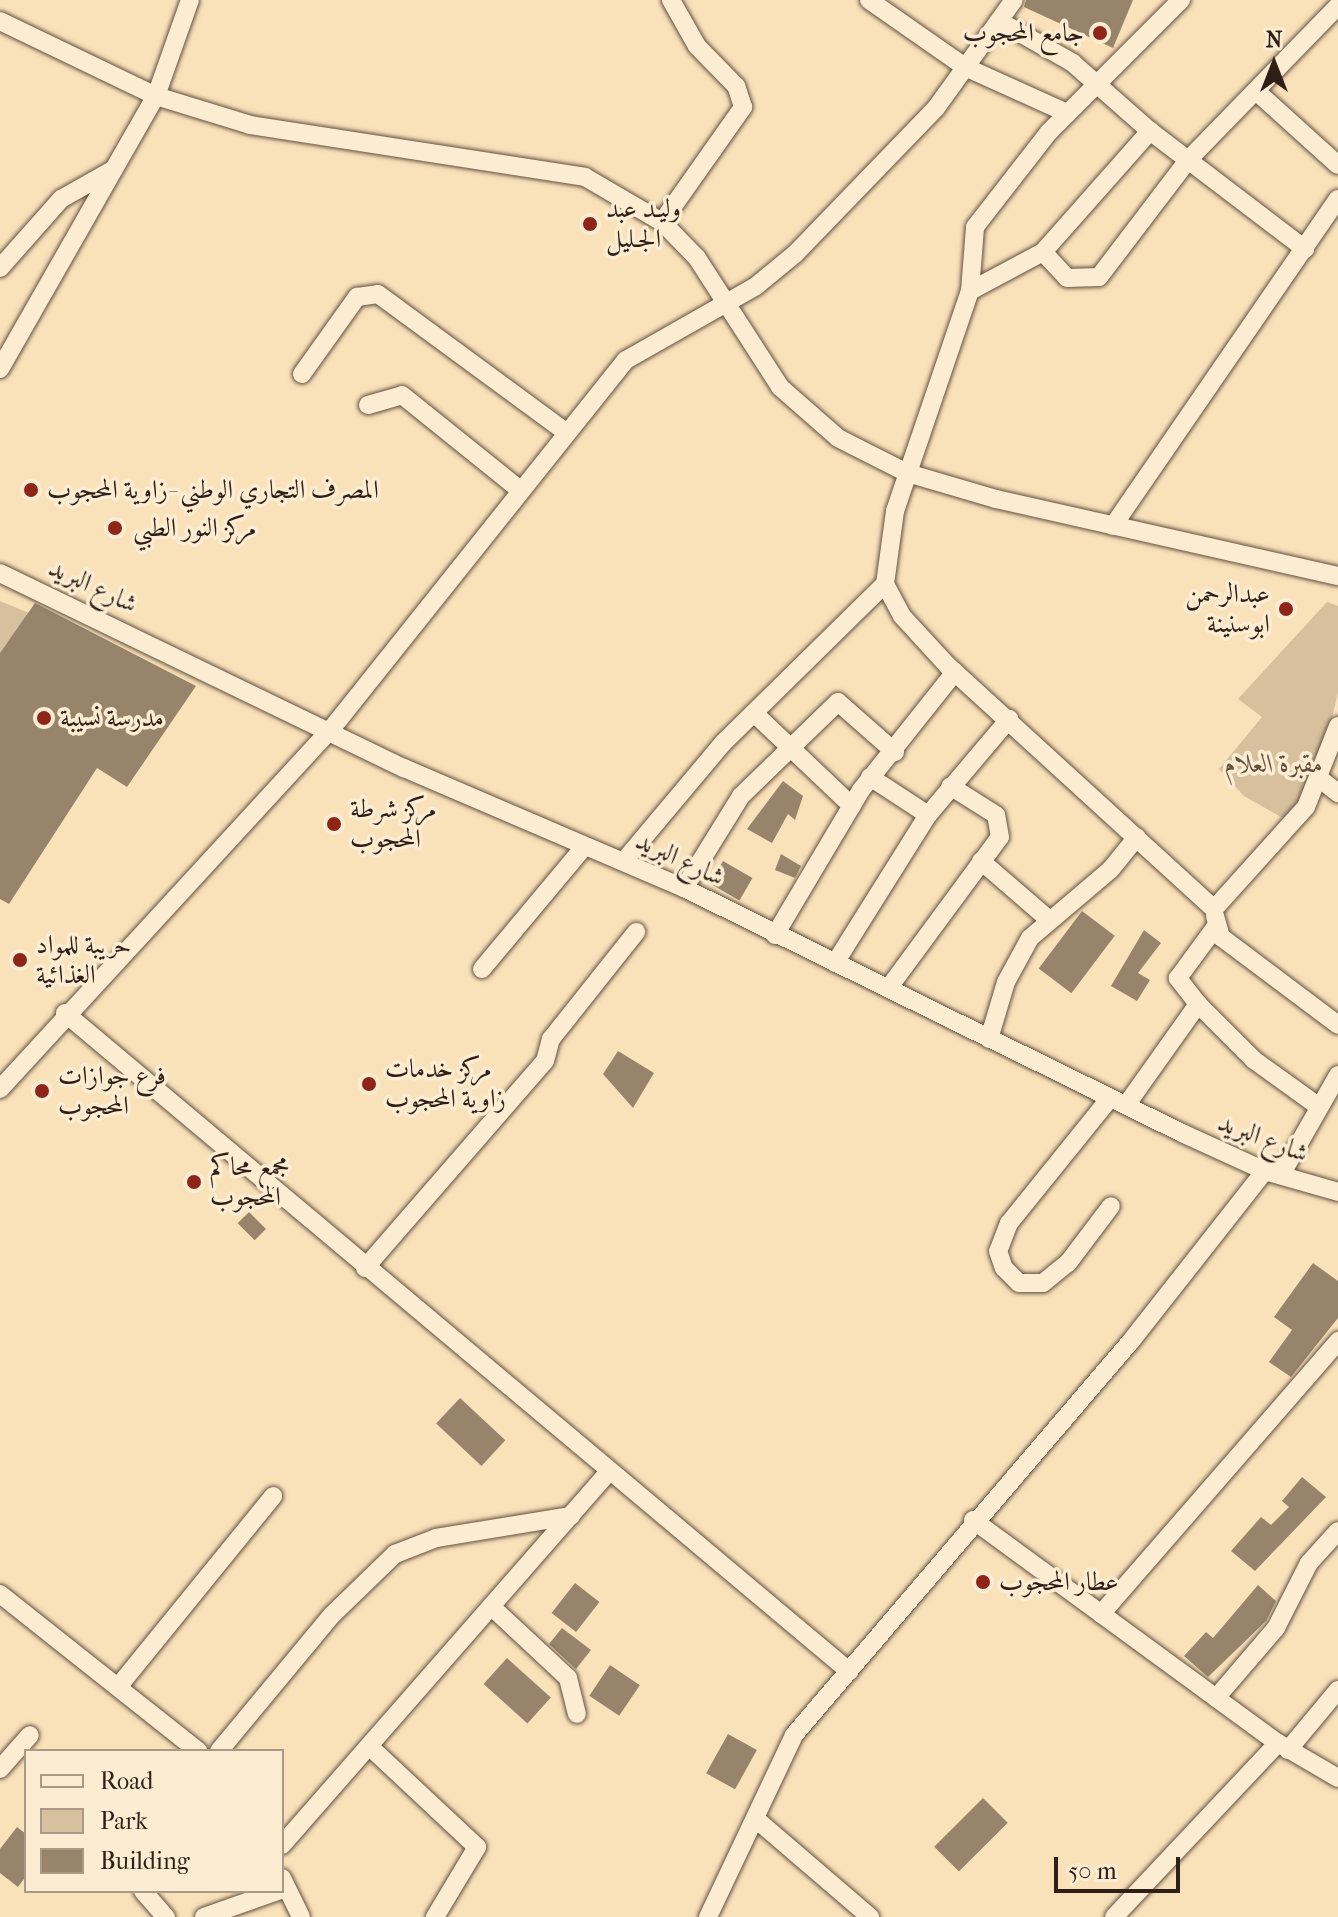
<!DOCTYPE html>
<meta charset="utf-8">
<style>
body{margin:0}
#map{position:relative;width:1338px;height:1917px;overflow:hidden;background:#f9e1ba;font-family:"IM FELL French Canon",Amiri,serif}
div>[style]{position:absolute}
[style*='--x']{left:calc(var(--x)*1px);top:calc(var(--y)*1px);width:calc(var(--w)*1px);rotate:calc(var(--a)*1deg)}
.green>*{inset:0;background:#d7c09e}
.building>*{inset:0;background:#98846b;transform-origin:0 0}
.roads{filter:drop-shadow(0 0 2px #62503f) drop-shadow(0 0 2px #62503f)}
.minor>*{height:18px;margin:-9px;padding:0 9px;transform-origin:9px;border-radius:9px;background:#fbecd2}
.dots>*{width:22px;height:22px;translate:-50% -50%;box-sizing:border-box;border:4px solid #fbecd2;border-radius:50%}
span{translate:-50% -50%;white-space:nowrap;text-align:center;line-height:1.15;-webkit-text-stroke:7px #fbecd2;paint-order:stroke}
.poi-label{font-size:26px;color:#2f1f16}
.right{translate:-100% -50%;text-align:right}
.left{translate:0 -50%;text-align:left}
.street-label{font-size:26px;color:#2f1f16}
.park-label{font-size:26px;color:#614f3f;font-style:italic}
.legend{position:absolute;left:24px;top:1749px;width:260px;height:144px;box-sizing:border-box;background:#fbecd2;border:2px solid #a99a87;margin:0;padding:10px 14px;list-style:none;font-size:24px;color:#2f1f16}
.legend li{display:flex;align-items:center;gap:16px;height:40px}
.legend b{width:40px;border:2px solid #a99a87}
.north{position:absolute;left:1234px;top:24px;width:80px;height:80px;-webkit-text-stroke:6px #fbecd2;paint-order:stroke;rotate:0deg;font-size:22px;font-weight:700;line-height:32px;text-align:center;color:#2f1f16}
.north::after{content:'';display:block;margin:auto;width:28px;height:36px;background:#2f1f16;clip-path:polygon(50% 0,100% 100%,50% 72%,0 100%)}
.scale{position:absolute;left:1054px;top:1857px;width:126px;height:36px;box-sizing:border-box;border:4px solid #2f1f16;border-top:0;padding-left:10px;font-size:24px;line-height:28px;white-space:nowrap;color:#2f1f16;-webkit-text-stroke:6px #fbecd2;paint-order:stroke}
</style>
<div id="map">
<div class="green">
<div style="clip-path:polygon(0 601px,29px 613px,0 653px)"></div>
<div style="clip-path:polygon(1327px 602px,1338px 606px,1338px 692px,1320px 771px,1289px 817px,1281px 817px,1244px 796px,1219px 769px,1262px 717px,1238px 699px)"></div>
</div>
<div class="building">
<div style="clip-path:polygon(1026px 0,1133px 0,1113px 48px,1024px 7px)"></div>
<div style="clip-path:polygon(35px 603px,196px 686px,127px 787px,97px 768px,9px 904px,0 899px,0 653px)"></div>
<div style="clip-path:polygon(783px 781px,803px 796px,795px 820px,788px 814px,772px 843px,747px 829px)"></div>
<div style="clip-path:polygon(781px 854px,801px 866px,795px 878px,775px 870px)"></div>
<div style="left:723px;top:861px;width:34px;height:26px;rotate:30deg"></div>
<div style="left:1082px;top:911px;width:41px;height:72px;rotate:37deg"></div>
<div style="clip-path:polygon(1144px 930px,1161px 943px,1138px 973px,1150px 980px,1137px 1001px,1111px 986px)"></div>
<div style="clip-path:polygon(618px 1051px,654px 1073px,633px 1108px,603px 1074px)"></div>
<div style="left:249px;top:1212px;width:24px;height:16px;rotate:45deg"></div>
<div style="clip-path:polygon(1313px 1263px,1338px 1281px,1338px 1318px,1291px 1377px,1269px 1362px,1292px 1330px,1274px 1317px)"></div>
<div style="left:460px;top:1398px;width:62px;height:35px;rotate:43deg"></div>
<div style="clip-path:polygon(1302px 1477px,1326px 1497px,1255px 1571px,1231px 1551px,1261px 1517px,1271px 1525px,1289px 1507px,1282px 1501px)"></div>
<div style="left:575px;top:1583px;width:31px;height:38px;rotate:38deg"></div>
<div style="clip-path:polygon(1258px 1585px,1276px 1601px,1266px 1621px,1208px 1677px,1184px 1656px,1206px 1632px,1213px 1638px)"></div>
<div style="clip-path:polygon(562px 1628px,591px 1650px,576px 1669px,549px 1644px)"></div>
<div style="left:507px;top:1658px;width:59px;height:35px;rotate:42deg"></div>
<div style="left:610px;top:1665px;width:36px;height:37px;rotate:34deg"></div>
<div style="left:728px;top:1734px;width:33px;height:45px;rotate:29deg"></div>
<div style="left:983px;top:1798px;width:35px;height:69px;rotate:45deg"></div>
<div style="clip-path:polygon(17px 1827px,26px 1834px,26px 1876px,18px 1887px,0 1873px,0 1849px)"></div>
</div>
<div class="roads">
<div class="minor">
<div style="--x:869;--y:0;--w:117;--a:34.9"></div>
<div style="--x:965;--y:67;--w:112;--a:24.3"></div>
<div style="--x:0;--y:21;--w:173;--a:25.7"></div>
<div style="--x:156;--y:96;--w:98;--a:17.1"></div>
<div style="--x:250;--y:125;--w:339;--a:8.8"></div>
<div style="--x:585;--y:177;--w:89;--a:30.3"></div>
<div style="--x:662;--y:222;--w:50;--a:45.8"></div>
<div style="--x:697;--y:258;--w:153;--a:57.2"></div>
<div style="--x:780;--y:387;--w:77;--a:41.3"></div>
<div style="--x:838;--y:438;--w:77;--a:26.9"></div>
<div style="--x:907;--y:473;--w:93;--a:16.3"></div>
<div style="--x:996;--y:499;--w:351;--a:12.7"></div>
<div style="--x:1256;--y:91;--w:110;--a:42.1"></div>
<div style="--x:1150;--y:131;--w:195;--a:37.3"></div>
<div style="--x:662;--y:222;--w:141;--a:-54.8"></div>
<div style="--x:743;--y:107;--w:22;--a:-108"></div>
<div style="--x:736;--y:86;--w:56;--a:-134.3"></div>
<div style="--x:697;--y:46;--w:53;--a:-119.5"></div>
<div style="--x:1043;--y:252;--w:35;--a:47"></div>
<div style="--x:1067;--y:278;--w:32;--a:-2"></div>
<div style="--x:1099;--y:277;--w:147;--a:-52.7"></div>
<div style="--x:1188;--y:160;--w:215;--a:-45.8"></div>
<div style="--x:0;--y:268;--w:92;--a:-48.5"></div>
<div style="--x:61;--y:199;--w:61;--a:-29.5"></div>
<div style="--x:970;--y:291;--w:64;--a:-85.5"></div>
<div style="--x:975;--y:227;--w:120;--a:-52.1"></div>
<div style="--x:1049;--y:132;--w:187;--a:-45"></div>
<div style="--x:0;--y:369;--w:314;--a:-60.3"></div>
<div style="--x:156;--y:96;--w:102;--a:-70.5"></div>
<div style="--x:302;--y:374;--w:95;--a:-54.5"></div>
<div style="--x:357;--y:297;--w:21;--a:-8"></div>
<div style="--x:378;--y:294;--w:233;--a:36.3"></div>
<div style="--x:368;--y:405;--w:35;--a:-16"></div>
<div style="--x:402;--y:395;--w:151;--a:38.8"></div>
<div style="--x:1113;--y:526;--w:397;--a:-55.5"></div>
<div style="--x:0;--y:573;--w:449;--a:25.8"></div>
<div style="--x:404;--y:768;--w:305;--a:23.2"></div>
<div style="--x:684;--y:888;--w:555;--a:26.2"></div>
<div style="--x:1182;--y:1133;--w:91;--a:24.6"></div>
<div style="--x:1265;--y:1171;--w:76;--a:16"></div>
<div style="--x:885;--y:584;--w:36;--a:62"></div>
<div style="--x:902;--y:616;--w:68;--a:47.4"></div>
<div style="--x:948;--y:666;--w:360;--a:42.4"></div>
<div style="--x:1214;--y:909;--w:137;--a:-48"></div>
<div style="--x:1306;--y:807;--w:87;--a:-68.4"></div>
<div style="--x:754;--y:713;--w:135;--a:43.5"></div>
<div style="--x:870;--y:777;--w:69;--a:33.2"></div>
<div style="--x:1320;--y:779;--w:23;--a:38"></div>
<div style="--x:624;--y:861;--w:154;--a:-50"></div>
<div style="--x:723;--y:743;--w:227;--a:-44.5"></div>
<div style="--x:885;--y:584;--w:74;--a:-82.2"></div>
<div style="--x:895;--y:511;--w:232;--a:-71.2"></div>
<div style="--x:970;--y:291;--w:83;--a:-28.1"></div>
<div style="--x:1043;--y:252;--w:162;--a:-48.5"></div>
<div style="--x:1150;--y:131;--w:103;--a:-138.6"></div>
<div style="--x:1073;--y:63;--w:85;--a:-150.4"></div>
<div style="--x:981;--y:861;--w:87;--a:40.8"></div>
<div style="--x:684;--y:888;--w:108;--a:-58.2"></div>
<div style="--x:741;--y:796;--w:135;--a:-44.1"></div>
<div style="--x:838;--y:702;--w:76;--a:41.3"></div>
<div style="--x:1215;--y:916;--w:22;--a:74"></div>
<div style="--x:1221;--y:937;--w:146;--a:36.9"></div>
<div style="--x:775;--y:935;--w:169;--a:-59.3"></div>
<div style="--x:861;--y:790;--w:151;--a:-51.5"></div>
<div style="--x:835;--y:963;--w:175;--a:-57.9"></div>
<div style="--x:928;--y:815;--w:126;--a:-49.8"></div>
<div style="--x:482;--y:969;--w:159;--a:-50.1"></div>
<div style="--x:890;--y:986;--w:185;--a:-53.6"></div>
<div style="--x:1000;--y:837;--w:22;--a:-100"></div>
<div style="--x:996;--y:815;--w:54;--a:-147.8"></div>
<div style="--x:1198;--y:1004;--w:79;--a:45"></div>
<div style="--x:1254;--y:1060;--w:79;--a:35.7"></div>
<div style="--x:65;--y:1013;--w:1024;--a:40.01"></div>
<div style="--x:989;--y:1039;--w:59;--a:-73.4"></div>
<div style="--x:1006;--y:982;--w:50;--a:-61.4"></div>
<div style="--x:1030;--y:938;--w:106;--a:-40.4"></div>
<div style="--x:1111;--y:869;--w:41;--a:-50.9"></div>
<div style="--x:0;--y:1089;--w:490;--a:-47.4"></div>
<div style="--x:332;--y:728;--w:471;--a:-51.4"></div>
<div style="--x:626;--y:360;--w:150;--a:-29.6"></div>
<div style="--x:756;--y:286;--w:50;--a:-39.4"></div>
<div style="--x:795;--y:254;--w:203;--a:-46"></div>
<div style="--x:936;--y:108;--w:133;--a:-54.2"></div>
<div style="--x:1110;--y:1098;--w:161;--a:128.9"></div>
<div style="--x:1009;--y:1223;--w:30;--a:111"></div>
<div style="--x:998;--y:1251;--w:18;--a:71"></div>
<div style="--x:1004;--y:1268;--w:21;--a:45"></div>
<div style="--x:1019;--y:1283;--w:24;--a:0"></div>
<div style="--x:1043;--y:1283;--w:32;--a:-39"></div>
<div style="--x:1068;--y:1263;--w:71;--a:-53"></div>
<div style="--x:1127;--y:1104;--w:123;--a:-54.6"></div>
<div style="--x:1198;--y:1004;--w:33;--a:-128"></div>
<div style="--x:1178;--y:978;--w:66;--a:-53.7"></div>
<div style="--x:1281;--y:1175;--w:115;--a:-60.3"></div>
<div style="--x:365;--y:1268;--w:274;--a:-49"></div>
<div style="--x:545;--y:1061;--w:23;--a:-75"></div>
<div style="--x:551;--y:1039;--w:137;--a:-51.5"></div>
<div style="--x:973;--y:1520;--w:378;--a:36.2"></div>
<div style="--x:1278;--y:1743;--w:69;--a:30.3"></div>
<div style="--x:0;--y:1594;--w:253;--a:38.4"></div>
<div style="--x:494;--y:1609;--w:101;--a:43"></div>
<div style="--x:568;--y:1678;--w:37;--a:76"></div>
<div style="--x:1101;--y:1614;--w:362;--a:-49"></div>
<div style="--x:118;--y:1687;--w:246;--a:-50.9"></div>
<div style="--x:1216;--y:1698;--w:92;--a:-49.4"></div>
<div style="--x:1276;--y:1628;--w:73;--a:-63.1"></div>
<div style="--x:1309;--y:1563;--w:43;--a:-47.8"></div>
<div style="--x:369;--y:1746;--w:148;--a:43.1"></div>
<div style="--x:477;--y:1847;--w:82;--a:121"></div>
<div style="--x:1288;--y:1750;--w:78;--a:-50.2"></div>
<div style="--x:219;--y:1751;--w:177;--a:-50.3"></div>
<div style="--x:332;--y:1615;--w:88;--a:-44.1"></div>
<div style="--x:395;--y:1554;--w:44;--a:-21.3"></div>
<div style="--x:436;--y:1538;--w:137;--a:-9.3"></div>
<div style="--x:0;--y:1769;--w:45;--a:-48.6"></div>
<div style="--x:757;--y:1820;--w:149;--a:40.6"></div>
<div style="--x:282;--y:1845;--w:495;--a:-48.8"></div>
<div style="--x:282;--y:1878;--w:43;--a:64"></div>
<div style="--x:143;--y:1891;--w:35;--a:49"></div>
<div style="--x:204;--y:1917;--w:78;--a:-19.4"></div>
<div style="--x:708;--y:1917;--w:201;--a:-64.7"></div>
<div style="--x:794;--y:1735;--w:518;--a:-49.46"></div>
<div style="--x:1131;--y:1341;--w:216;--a:-51.8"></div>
<div style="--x:1114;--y:1917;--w:239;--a:-46.7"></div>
</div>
</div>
<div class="dots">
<div style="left:1100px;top:33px;background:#8f2418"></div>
<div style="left:590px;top:224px;background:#8f2418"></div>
<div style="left:31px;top:490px;background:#8f2418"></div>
<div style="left:115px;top:528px;background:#8f2418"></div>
<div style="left:1286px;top:609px;background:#8f2418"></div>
<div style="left:44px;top:718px;background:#8f2418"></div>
<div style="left:334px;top:824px;background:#8f2418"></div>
<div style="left:20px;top:960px;background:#8f2418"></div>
<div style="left:369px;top:1084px;background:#8f2418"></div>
<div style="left:42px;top:1091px;background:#8f2418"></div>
<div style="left:194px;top:1182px;background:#8f2418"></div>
<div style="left:983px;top:1582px;background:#8f2418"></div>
</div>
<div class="poi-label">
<span class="right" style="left:1084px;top:33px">جامع المحجوب</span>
<span class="left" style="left:606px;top:224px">وليـد عبد<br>الجـليل</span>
<span class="left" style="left:47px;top:490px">المصرف التجاري الوطني -زاوية المحجوب</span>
<span class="left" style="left:133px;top:528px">مركز النور الطبي</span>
<span class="right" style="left:1270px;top:609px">عبدالرحمن<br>ابوسنينة</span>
<span class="left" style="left:60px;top:718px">مدرسة نسيبة</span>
<span class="left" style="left:350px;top:824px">مركز شرطة<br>المحجوب</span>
<span class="left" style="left:36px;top:960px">حريبة للمواد<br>الغذائية</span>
<span class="left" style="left:385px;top:1084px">مركز خدمات<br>زاوية المحجوب</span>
<span class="left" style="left:58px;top:1091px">فرع جوازات<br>المحجوب</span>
<span class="left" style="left:210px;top:1182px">مجمع محاكم<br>المحجوب</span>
<span class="left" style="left:999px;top:1582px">عطار المحجوب</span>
</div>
<div class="street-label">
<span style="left:93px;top:586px;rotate:25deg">شارع البريد</span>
<span style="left:680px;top:859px;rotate:25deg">شارع البريد</span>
<span style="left:1263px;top:1138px;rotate:21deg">شارع البريد</span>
</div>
<div class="park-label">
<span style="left:1274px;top:764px">مقبرة العلام</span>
</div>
<ul class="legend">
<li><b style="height:10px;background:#fbecd2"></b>Road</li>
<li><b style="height:22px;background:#d7c09e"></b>Park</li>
<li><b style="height:22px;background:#98846b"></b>Building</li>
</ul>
<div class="north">N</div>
<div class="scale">50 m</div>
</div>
